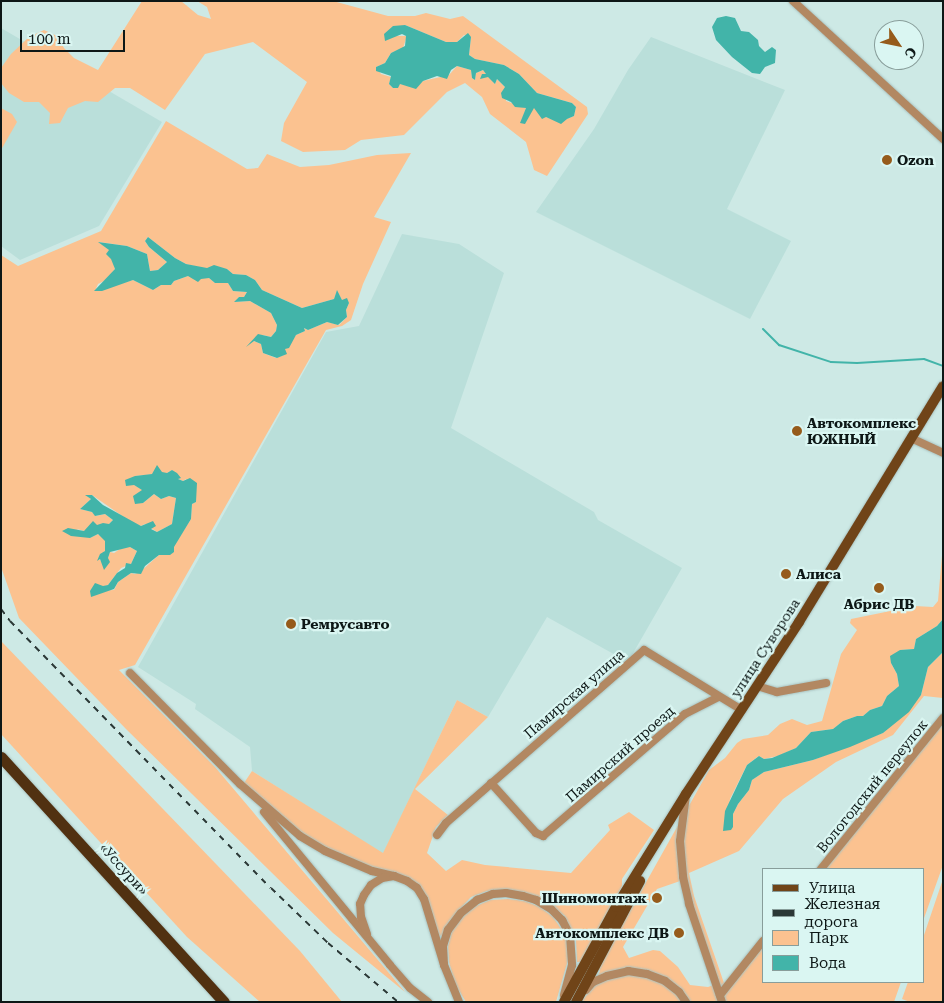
<!DOCTYPE html>
<meta charset="utf-8">
<style>
body{margin:0}
#map{position:relative;width:944px;height:1003px;overflow:hidden;background:#cde9e5;font-family:"Roboto Serif",serif}
div>[style]{position:absolute}
[style*='--x']{left:calc(var(--x)*1px);top:calc(var(--y)*1px);width:calc(var(--w)*1px);rotate:calc(var(--a)*1deg)}
.built>*{inset:0;background:#badfda}
.green>*{inset:0;background:#fbc290}
.water>*{inset:0;background:#42b4a9}
.stream>*{height:2px;margin:-1px;padding:0 1px;transform-origin:1px;border-radius:1px;background:#42b4a9}
.roads{filter:drop-shadow(0 0 1px #aac3c0) drop-shadow(0 0 1px #aac3c0)}
.minor>*{height:8px;margin:-4px;padding:0 4px;transform-origin:4px;border-radius:4px;background:#b28862}
.major>*{height:10px;margin:-5px;padding:0 5px;transform-origin:5px;border-radius:5px;background:#704418}
.highway>*{height:11px;margin:-5.5px;padding:0 5.5px;transform-origin:5.5px;border-radius:5.5px;background:#513111}
.rail>*{height:2px;margin-top:-1px;transform-origin:0;background:repeating-linear-gradient(90deg,#2b3836 0 6px,transparent 0 12px)}
.dots>*{width:14px;height:14px;translate:-50% -50%;box-sizing:border-box;border:2px solid #daf6f2;border-radius:50%}
span{translate:-50% -50%;white-space:nowrap;text-align:center;line-height:1.15;-webkit-text-stroke:4.5px #daf6f2;paint-order:stroke}
.poi-label{font-size:14px;color:#0d1716;font-weight:700}
.left{translate:0 -50%;text-align:left}
.right{translate:-100% -50%;text-align:right}
.street-label{font-size:14px;color:#0d1716}
.frame{position:absolute;inset:0;border:2px solid #0d1716;pointer-events:none}
.legend{position:absolute;left:762px;top:868px;width:162px;height:115px;box-sizing:border-box;background:#daf6f2;border:1px solid #889d9a;margin:0;padding:6px 9px;list-style:none;font-size:15px;color:#0d1716}
.legend li{display:flex;align-items:center;gap:10px;height:25px}
.legend b{width:25px;border:1px solid #889d9a}
.north{position:absolute;left:874px;top:20px;width:50px;height:50px;box-sizing:border-box;background:#daf6f2;border:1px solid #889d9a;border-radius:50%;rotate:124deg;font-size:14px;font-weight:700;line-height:20px;text-align:center;color:#0d1716}
.north::after{content:'';display:block;margin:auto;width:18px;height:22px;background:#965b1b;clip-path:polygon(50% 0,100% 100%,50% 72%,0 100%)}
.scale{position:absolute;left:20px;top:30px;width:105px;height:22px;box-sizing:border-box;border:2px solid #0d1716;border-top:0;padding-left:6px;font-size:15px;line-height:18px;white-space:nowrap;color:#0d1716;-webkit-text-stroke:4px #daf6f2;paint-order:stroke}
</style>
<div id="map">
<div class="built">
<div style="clip-path:polygon(1px 28px,162px 122px,99px 226px,20px 260px,1px 246px)"></div>
<div style="clip-path:polygon(651px 37px,785px 90px,727px 209px,791px 241px,750px 319px,536px 212px,594px 129px,628px 70px)"></div>
<div style="clip-path:polygon(402px 234px,459px 244px,504px 273px,451px 428px,594px 512px,598px 520px,682px 568px,628px 662px,547px 617px,488px 717px,457px 700px,383px 854px,252px 771px,250px 747px,195px 709px,196px 704px,138px 667px,326px 332px,359px 326px)"></div>
</div>
<div class="green">
<div style="clip-path:polygon(evenodd,142px 1px,181px 1px,198px 15px,211px 19px,207px 7px,197px 1px,333px 1px,388px 16px,415px 16px,426px 13px,450px 19px,463px 16px,587px 107px,588px 114px,547px 176px,534px 170px,526px 142px,490px 114px,482px 97px,465px 83px,447px 92px,404px 135px,361px 140px,345px 150px,303px 152px,281px 141px,284px 123px,307px 82px,253px 42px,205px 54px,165px 110px,130px 88px,115px 88px,98px 102px,85px 101px,68px 108px,60px 123px,49px 124px,50px 113px,39px 102px,24px 102px,9px 93px,1px 83px,1px 68px,11px 54px,29px 37px,44px 30px,57px 36px,64px 48px,74px 58px,98px 70px,142px 1px,405px 25px,446px 42px,457px 42px,464px 35px,471px 37px,469px 55px,475px 59px,504px 65px,519px 74px,537px 93px,572px 103px,576px 107px,574px 116px,559px 122px,546px 117px,534px 107px,521px 123px,526px 108px,506px 101px,505px 87px,497px 79px,495px 84px,483px 70px,476px 73px,475px 80px,472px 78px,471px 70px,457px 66px,449px 75px,423px 81px,417px 86px,400px 84px,393px 88px,389px 84px,391px 77px,381px 74px,376px 67px,385px 63px,391px 53px,403px 48px,407px 36px,393px 36px,405px 25px)"></div>
<div style="clip-path:polygon(1px 108px,12px 114px,17px 122px,1px 150px)"></div>
<div style="clip-path:polygon(evenodd,166px 121px,247px 169px,258px 168px,267px 154px,300px 167px,329px 165px,377px 155px,411px 153px,374px 217px,391px 222px,363px 284px,351px 320px,342px 326px,326px 330px,135px 665px,119px 670px,215px 767px,405px 992px,333px 933px,126px 729px,19px 618px,1px 567px,1px 255px,18px 266px,101px 231px,166px 121px,148px 237px,175px 258px,186px 264px,207px 269px,227px 269px,233px 274px,246px 275px,255px 280px,262px 290px,302px 308px,334px 299px,337px 291px,342px 300px,349px 303px,346px 310px,347px 317px,339px 325px,327px 322px,308px 330px,303px 328px,305px 331px,296px 335px,285px 349px,284px 355px,276px 358px,263px 353px,261px 344px,254px 341px,248px 345px,263px 335px,271px 337px,276px 331px,277px 325px,271px 313px,250px 301px,235px 302px,239px 297px,244px 297px,247px 292px,233px 291px,228px 283px,215px 283px,209px 278px,188px 276px,174px 281px,171px 285px,161px 285px,153px 290px,133px 280px,95px 291px,98px 284px,106px 280px,115px 269px,110px 250px,99px 242px,127px 246px,147px 254px,150px 271px,158px 270px,167px 262px,149px 247px,145px 241px,148px 237px,166px 121px,172px 470px,180px 478px,176px 478px,183px 481px,186px 479px,196px 502px,192px 504px,191px 519px,173px 547px,174px 552px,159px 555px,141px 571px,135px 574px,131px 573px,118px 582px,114px 590px,90px 591px,108px 585px,121px 568px,131px 564px,137px 551px,130px 547px,123px 547px,114px 553px,110px 552px,108px 558px,102px 562px,99px 559px,105px 551px,106px 541px,98px 534px,90px 538px,82px 535px,77px 529px,84px 531px,109px 524px,113px 520px,105px 514px,96px 516px,92px 512px,80px 509px,91px 499px,86px 495px,92px 495px,131px 522px,141px 526px,145px 524px,157px 532px,172px 524px,176px 498px,169px 496px,161px 499px,154px 494px,143px 503px,143px 490px,134px 485px,135px 476px,167px 473px,172px 470px)"></div>
<div style="clip-path:polygon(evenodd,943px 544px,943px 619px,937px 626px,916px 639px,914px 649px,900px 650px,891px 663px,897px 674px,899px 686px,887px 696px,882px 706px,870px 710px,863px 716px,857px 716px,843px 721px,833px 729px,811px 732px,796px 748px,778px 756px,764px 759px,759px 756px,756px 758px,747px 765px,730px 799px,727px 830px,733px 827px,733px 814px,738px 804px,749px 790px,752px 780px,764px 772px,813px 760px,883px 733px,921px 695px,928px 667px,943px 652px,943px 698px,924px 696px,893px 735px,836px 762px,783px 799px,739px 851px,689px 873px,694px 896px,724px 983px,763px 935px,763px 982px,901px 982px,894px 1002px,581px 1002px,590px 991px,600px 971px,598px 968px,709px 770px,725px 758px,737px 743px,743px 739px,768px 735px,780px 724px,792px 719px,807px 725px,822px 721px,841px 654px,857px 630px,850px 623px,851px 619px,915px 606px,933px 607px,938px 601px,943px 544px,683px 880px,716px 984px,708px 987px,690px 985px,678px 967px,660px 951px,653px 950px,629px 958px,623px 947px,657px 889px,683px 880px)"></div>
<div style="clip-path:polygon(1px 641px,300px 951px,342px 1002px,260px 1002px,187px 937px,1px 734px)"></div>
<div style="clip-path:polygon(457px 700px,488px 717px,415px 789px,448px 815px,436px 827px,427px 853px,446px 871px,462px 860px,485px 865px,571px 873px,610px 830px,608px 825px,629px 812px,654px 830px,622px 879px,622px 886px,581px 962px,577px 962px,576px 941px,565px 916px,545px 901px,506px 890px,487px 891px,471px 897px,449px 921px,442px 936px,438px 935px,417px 886px,327px 849px,304px 835px,260px 800px,244px 783px,252px 771px,383px 853px)"></div>
<div style="clip-path:polygon(943px 713px,943px 865px,923px 921px,923px 869px,816px 869px)"></div>
<div style="clip-path:polygon(943px 879px,943px 1002px,910px 1002px,902px 999px,908px 982px,923px 982px,923px 938px)"></div>
<div style="clip-path:polygon(508px 899px,525px 901px,540px 907px,553px 917px,562px 930px,568px 944px,568px 960px,556px 1002px,466px 1002px,455px 984px,449px 962px,448px 946px,452px 931px,459px 920px,476px 906px,490px 900px)"></div>
</div>
<div class="water">
<div style="clip-path:polygon(726px 16px,735px 18px,741px 31px,749px 32px,758px 40px,759px 46px,765px 52px,772px 47px,776px 50px,775px 63px,765px 67px,760px 74px,752px 73px,732px 57px,716px 40px,712px 27px,717px 18px)"></div>
<div style="clip-path:polygon(405px 25px,446px 42px,457px 42px,468px 33px,471px 37px,469px 55px,475px 59px,504px 65px,519px 74px,537px 93px,572px 103px,576px 107px,574px 116px,567px 119px,561px 124px,546px 117px,542px 119px,534px 108px,525px 124px,520px 123px,526px 108px,515px 107px,511px 102px,502px 98px,501px 93px,505px 87px,497px 79px,495px 84px,488px 77px,480px 79px,482px 74px,486px 74px,483px 70px,476px 73px,475px 80px,472px 78px,471px 70px,457px 66px,451px 70px,447px 79px,437px 76px,423px 81px,416px 89px,400px 84px,398px 88px,393px 88px,389px 84px,391px 76px,376px 71px,376px 67px,385px 63px,391px 53px,405px 46px,406px 36px,402px 34px,385px 41px,384px 34px,393px 26px)"></div>
<div style="clip-path:polygon(148px 237px,175px 258px,186px 264px,207px 268px,214px 265px,227px 269px,233px 274px,246px 275px,255px 280px,262px 290px,302px 308px,334px 299px,337px 290px,342px 300px,347px 298px,349px 303px,346px 310px,347px 317px,338px 325px,327px 322px,308px 330px,304px 328px,305px 331px,296px 335px,289px 348px,285px 349px,287px 354px,277px 358px,263px 353px,261px 344px,254px 341px,246px 347px,258px 334px,271px 337px,276px 331px,277px 325px,271px 313px,250px 301px,234px 302px,239px 297px,244px 297px,247px 292px,233px 291px,228px 283px,215px 283px,209px 278px,201px 279px,198px 282px,188px 276px,174px 281px,171px 285px,161px 285px,153px 290px,133px 280px,102px 291px,94px 291px,115px 269px,111px 259px,106px 254px,109px 250px,98px 242px,127px 246px,147px 254px,150px 271px,158px 270px,167px 262px,149px 247px,145px 241px)"></div>
<div style="clip-path:polygon(157px 465px,162px 472px,167px 473px,172px 470px,177px 473px,181px 478px,178px 479px,183px 481px,190px 478px,197px 483px,196px 502px,192px 504px,191px 519px,174px 547px,174px 552px,170px 555px,159px 555px,145px 566px,141px 574px,131px 573px,118px 582px,114px 589px,91px 597px,90px 591px,95px 583px,103px 586px,108px 585px,117px 573px,125px 568px,126px 563px,131px 564px,137px 551px,130px 547px,110px 552px,108px 558px,110px 562px,104px 570px,100px 559px,97px 561px,100px 554px,105px 551px,105px 541px,98px 534px,90px 538px,71px 536px,62px 531px,68px 528px,84px 531px,93px 521px,97px 525px,103px 523px,109px 524px,113px 520px,105px 514px,95px 516px,92px 512px,80px 509px,91px 499px,85px 495px,92px 495px,103px 505px,141px 526px,153px 521px,156px 526px,151px 529px,157px 532px,172px 524px,176px 498px,169px 496px,161px 499px,154px 494px,143px 503px,135px 504px,133px 496px,142px 490px,134px 485px,126px 486px,125px 480px,135px 476px,152px 474px)"></div>
<div style="clip-path:polygon(943px 619px,943px 652px,928px 667px,921px 695px,909px 712px,883px 733px,850px 747px,813px 760px,764px 772px,752px 780px,749px 790px,738px 804px,733px 814px,733px 827px,731px 830px,723px 831px,725px 811px,747px 765px,759px 756px,764px 759px,772px 758px,796px 748px,811px 732px,833px 729px,843px 721px,857px 716px,863px 716px,870px 710px,882px 706px,887px 696px,899px 686px,897px 674px,891px 663px,890px 656px,900px 650px,914px 649px,916px 639px,937px 626px)"></div>
</div>
<div class="stream">
<div style="--x:763;--y:329;--w:23;--a:45"></div>
<div style="--x:779;--y:345;--w:55;--a:18.1"></div>
<div style="--x:831;--y:362;--w:26;--a:2"></div>
<div style="--x:857;--y:363;--w:67;--a:-3.4"></div>
<div style="--x:924;--y:359;--w:20;--a:20"></div>
</div>
<div class="roads">
<div class="minor">
<div style="--x:793;--y:1;--w:204;--a:42.6"></div>
<div style="--x:911;--y:438;--w:35;--a:25"></div>
<div style="--x:130;--y:673;--w:156;--a:45.3"></div>
<div style="--x:240;--y:784;--w:79;--a:40.9"></div>
<div style="--x:300;--y:836;--w:29;--a:31"></div>
<div style="--x:325;--y:851;--w:51;--a:23.1"></div>
<div style="--x:372;--y:871;--w:23;--a:13"></div>
<div style="--x:757;--y:686;--w:21;--a:17"></div>
<div style="--x:777;--y:692;--w:50;--a:-10.4"></div>
<div style="--x:491;--y:783;--w:67;--a:48"></div>
<div style="--x:536;--y:833;--w:8;--a:23"></div>
<div style="--x:543;--y:836;--w:187;--a:-40.7"></div>
<div style="--x:685;--y:714;--w:37;--a:-27"></div>
<div style="--x:686;--y:795;--w:46;--a:97.4"></div>
<div style="--x:680;--y:841;--w:36;--a:85"></div>
<div style="--x:683;--y:877;--w:28;--a:77"></div>
<div style="--x:689;--y:904;--w:103;--a:71.4"></div>
<div style="--x:264;--y:812;--w:198;--a:50.5"></div>
<div style="--x:390;--y:965;--w:30;--a:49"></div>
<div style="--x:410;--y:988;--w:23;--a:38"></div>
<div style="--x:437;--y:835;--w:15;--a:-53"></div>
<div style="--x:446;--y:823;--w:263;--a:-41.1"></div>
<div style="--x:644;--y:650;--w:115;--a:31.5"></div>
<div style="--x:821;--y:869;--w:194;--a:-51.1"></div>
<div style="--x:367;--y:934;--w:18;--a:-109"></div>
<div style="--x:361;--y:917;--w:13;--a:-94"></div>
<div style="--x:360;--y:904;--w:10;--a:-66"></div>
<div style="--x:364;--y:895;--w:12;--a:-55"></div>
<div style="--x:371;--y:885;--w:13;--a:-32"></div>
<div style="--x:382;--y:878;--w:12;--a:-9"></div>
<div style="--x:394;--y:876;--w:14;--a:21"></div>
<div style="--x:407;--y:881;--w:12;--a:35"></div>
<div style="--x:417;--y:888;--w:13;--a:58"></div>
<div style="--x:424;--y:899;--w:69;--a:73.1"></div>
<div style="--x:444;--y:965;--w:40;--a:68"></div>
<div style="--x:444;--y:965;--w:19;--a:-93"></div>
<div style="--x:443;--y:946;--w:17;--a:-73"></div>
<div style="--x:448;--y:930;--w:21;--a:-53"></div>
<div style="--x:461;--y:913;--w:21;--a:-39"></div>
<div style="--x:477;--y:900;--w:17;--a:-21"></div>
<div style="--x:493;--y:894;--w:13;--a:-4"></div>
<div style="--x:506;--y:893;--w:17;--a:10"></div>
<div style="--x:523;--y:896;--w:14;--a:17"></div>
<div style="--x:536;--y:900;--w:17;--a:31"></div>
<div style="--x:551;--y:909;--w:16;--a:45"></div>
<div style="--x:562;--y:920;--w:17;--a:62"></div>
<div style="--x:570;--y:935;--w:30;--a:86"></div>
<div style="--x:572;--y:965;--w:31;--a:105"></div>
<div style="--x:586;--y:990;--w:11;--a:-49"></div>
<div style="--x:593;--y:982;--w:15;--a:-23"></div>
<div style="--x:607;--y:976;--w:22;--a:-13"></div>
<div style="--x:628;--y:971;--w:19;--a:9"></div>
<div style="--x:647;--y:974;--w:19;--a:21"></div>
<div style="--x:665;--y:981;--w:18;--a:38"></div>
<div style="--x:679;--y:992;--w:12;--a:55"></div>
<div style="--x:720;--y:995;--w:69;--a:-51.5"></div>
</div>
<div class="major">
<div style="--x:564;--y:1002;--w:108;--a:-61.3"></div>
<div style="--x:616;--y:907;--w:133;--a:-58.2"></div>
<div style="--x:686;--y:794;--w:206;--a:-56.7"></div>
<div style="--x:799;--y:622;--w:276;--a:-58.6"></div>
<div style="--x:576;--y:1002;--w:137;--a:-62.1"></div>
</div>
<div class="highway">
<div style="--x:1;--y:757;--w:331;--a:47.7"></div>
</div>
</div>
<div class="rail">
<div style="--x:1;--y:609;--w:15;--a:53"></div>
<div style="--x:10;--y:621;--w:373;--a:45.7"></div>
<div style="--x:271;--y:888;--w:79;--a:44"></div>
<div style="--x:328;--y:943;--w:92;--a:40.1"></div>
</div>
<div class="dots">
<div style="left:887px;top:160px;background:#965b1b"></div>
<div style="left:797px;top:431px;background:#965b1b"></div>
<div style="left:786px;top:574px;background:#965b1b"></div>
<div style="left:879px;top:588px;background:#965b1b"></div>
<div style="left:291px;top:624px;background:#965b1b"></div>
<div style="left:657px;top:898px;background:#965b1b"></div>
<div style="left:679px;top:933px;background:#965b1b"></div>
</div>
<div class="poi-label">
<span class="left" style="left:897px;top:160px">Ozon</span>
<span class="left" style="left:807px;top:431px">Автокомплекс<br>ЮЖНЫЙ</span>
<span class="left" style="left:796px;top:574px">Алиса</span>
<span style="left:879px;top:604px">Абрис ДВ</span>
<span class="left" style="left:301px;top:624px">Ремрусавто</span>
<span class="right" style="left:647px;top:898px">Шиномонтаж</span>
<span class="right" style="left:669px;top:933px">Автокомплекс ДВ</span>
</div>
<div class="street-label">
<span style="left:765px;top:648px;rotate:-57deg">улица Суворова</span>
<span style="left:574px;top:694px;rotate:-41deg">Памирская улица</span>
<span style="left:620px;top:754px;rotate:-41deg">Памирский проезд</span>
<span style="left:872px;top:786px;rotate:-51deg">Вологодский переулок</span>
<span style="left:124px;top:869px;rotate:48deg">«Уссури»</span>
</div>
<div class="frame"></div>
<ul class="legend">
<li><b style="height:6px;background:#704418"></b>Улица</li>
<li><b style="height:6px;background:#2b3836"></b>Железная дорога</li>
<li><b style="height:14px;background:#fbc290"></b>Парк</li>
<li><b style="height:14px;background:#42b4a9"></b>Вода</li>
</ul>
<div class="north">С</div>
<div class="scale">100 m</div>
</div>
